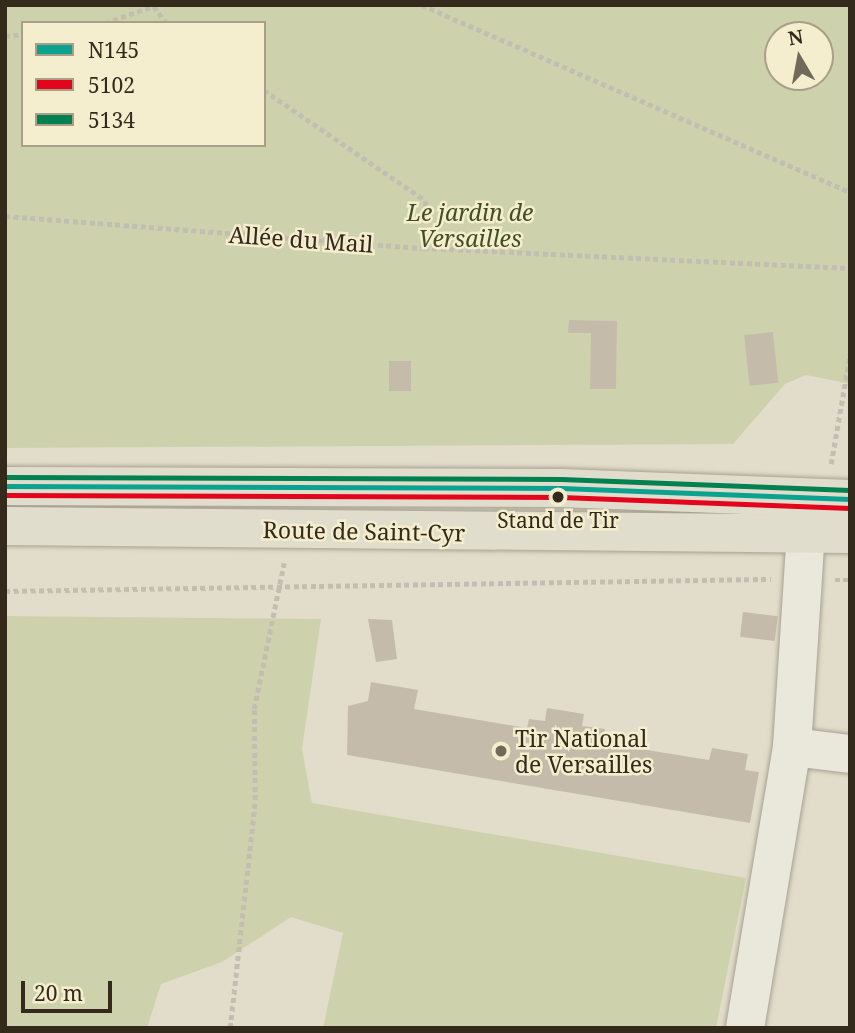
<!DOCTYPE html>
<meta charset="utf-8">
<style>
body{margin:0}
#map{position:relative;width:855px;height:1033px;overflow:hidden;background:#e2ddca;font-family:"Noto Serif",serif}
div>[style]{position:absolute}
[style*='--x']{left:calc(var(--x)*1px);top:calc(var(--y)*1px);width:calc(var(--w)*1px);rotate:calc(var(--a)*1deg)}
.green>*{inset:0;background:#ced2ac}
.building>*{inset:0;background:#c5bbab;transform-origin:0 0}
.path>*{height:4.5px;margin-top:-2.25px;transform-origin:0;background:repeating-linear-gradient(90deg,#c2beb2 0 5px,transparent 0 8.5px)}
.roads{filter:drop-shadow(0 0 2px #a7a193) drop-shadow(0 0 2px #a7a193)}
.minor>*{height:38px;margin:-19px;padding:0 19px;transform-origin:19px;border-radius:19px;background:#eae7db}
.major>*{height:38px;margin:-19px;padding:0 19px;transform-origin:19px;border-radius:19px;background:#e1ddcd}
.bus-1>*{height:5px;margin:-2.5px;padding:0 2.5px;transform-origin:2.5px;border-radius:2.5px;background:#0ca290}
.bus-2>*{height:5px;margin:-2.5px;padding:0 2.5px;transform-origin:2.5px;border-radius:2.5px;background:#e3051b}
.bus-3>*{height:5px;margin:-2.5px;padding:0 2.5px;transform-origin:2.5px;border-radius:2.5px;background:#00814f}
.dots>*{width:19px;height:19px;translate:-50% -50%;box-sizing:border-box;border:4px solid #f4edce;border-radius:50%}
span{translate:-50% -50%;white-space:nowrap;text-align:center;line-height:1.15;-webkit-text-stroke:5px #f4edce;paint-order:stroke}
.bus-label{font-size:21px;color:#342a1c}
.park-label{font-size:23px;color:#405023;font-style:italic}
.street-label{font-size:23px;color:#342a1c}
.poi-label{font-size:23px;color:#342a1c}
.left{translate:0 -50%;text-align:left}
.frame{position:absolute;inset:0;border:7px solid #342a1c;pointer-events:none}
.legend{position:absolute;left:21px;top:21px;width:245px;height:126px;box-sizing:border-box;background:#f4edce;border:2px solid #a79f87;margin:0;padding:9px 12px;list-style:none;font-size:21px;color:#342a1c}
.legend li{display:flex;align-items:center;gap:14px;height:35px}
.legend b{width:35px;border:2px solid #a79f87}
.north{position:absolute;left:764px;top:21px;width:70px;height:70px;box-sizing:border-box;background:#f4edce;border:2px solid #a79f87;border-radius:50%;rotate:350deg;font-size:19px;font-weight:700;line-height:28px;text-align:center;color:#342a1c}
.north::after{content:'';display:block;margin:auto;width:24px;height:32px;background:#716959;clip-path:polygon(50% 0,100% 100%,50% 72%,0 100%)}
.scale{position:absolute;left:21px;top:981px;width:91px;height:32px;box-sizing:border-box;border:4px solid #342a1c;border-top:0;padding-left:9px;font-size:21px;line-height:24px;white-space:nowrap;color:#342a1c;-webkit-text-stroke:5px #f4edce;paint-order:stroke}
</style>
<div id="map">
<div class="green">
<div style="clip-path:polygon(evenodd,5px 5px,850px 5px,850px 384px,806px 375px,785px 384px,733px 444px,5px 448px,5px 5px,23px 23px,264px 23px,264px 145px,23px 145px,23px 23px,5px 5px,778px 35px,820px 35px,820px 77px,778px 77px,778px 35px)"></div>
<div style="clip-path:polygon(5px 616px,321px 619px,302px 749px,312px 803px,746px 878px,716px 1028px,323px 1028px,343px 933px,291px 917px,222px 962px,161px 984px,147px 1028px,5px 1028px)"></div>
</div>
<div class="building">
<div style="clip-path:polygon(569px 320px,617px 321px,616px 389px,590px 389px,591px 333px,568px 333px)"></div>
<div style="left:773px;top:332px;width:51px;height:29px;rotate:84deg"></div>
<div style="left:389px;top:361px;width:22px;height:30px"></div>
<div style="left:743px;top:612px;width:35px;height:25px;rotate:7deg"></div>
<div style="clip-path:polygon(368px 619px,392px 620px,397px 659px,376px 662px)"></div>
<div style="clip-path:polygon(371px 682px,418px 690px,414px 709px,527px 728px,529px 719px,545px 721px,547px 708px,584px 714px,582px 726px,605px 729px,603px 743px,709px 760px,712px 748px,748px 754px,745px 770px,759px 772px,750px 823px,347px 755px,348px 706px,368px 701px)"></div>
</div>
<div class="path">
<div style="--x:422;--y:5;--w:467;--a:23.6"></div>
<div style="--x:154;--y:6;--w:21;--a:55"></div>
<div style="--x:105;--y:23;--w:54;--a:-19.4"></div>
<div style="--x:5;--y:36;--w:18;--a:-6"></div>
<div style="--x:264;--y:90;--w:196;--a:34.4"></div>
<div style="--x:426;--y:201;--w:47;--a:92.4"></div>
<div style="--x:5;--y:216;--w:420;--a:4.4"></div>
<div style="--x:424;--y:248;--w:426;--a:2.7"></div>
<div style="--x:831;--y:464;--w:112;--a:-80.2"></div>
<div style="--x:835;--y:580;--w:15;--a:0"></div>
<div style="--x:5;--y:591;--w:766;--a:-0.9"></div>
<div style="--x:230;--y:1028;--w:229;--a:-83.7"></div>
<div style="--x:255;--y:800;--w:91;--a:-90.6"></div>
<div style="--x:254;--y:709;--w:149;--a:-78.4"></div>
</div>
<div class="roads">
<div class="minor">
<div style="--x:792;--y:747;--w:58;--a:6.9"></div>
<div style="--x:745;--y:1028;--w:285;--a:-80.5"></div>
<div style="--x:792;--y:747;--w:214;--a:-86.3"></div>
<div style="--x:806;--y:533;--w:31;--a:-65"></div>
</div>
<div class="major">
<div style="--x:5;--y:486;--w:556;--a:0.21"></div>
<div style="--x:561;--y:488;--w:289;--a:2.2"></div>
<div style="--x:5;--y:526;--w:845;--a:0.54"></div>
</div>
</div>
<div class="bus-1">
<div style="--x:5;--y:486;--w:556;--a:0.21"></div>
<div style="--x:561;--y:488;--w:289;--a:2.2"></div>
</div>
<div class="bus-2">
<div style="--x:5;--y:495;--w:556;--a:0.21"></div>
<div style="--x:561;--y:497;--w:289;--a:2.2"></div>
</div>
<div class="bus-3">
<div style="--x:5;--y:477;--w:556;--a:0.21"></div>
<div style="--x:561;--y:479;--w:289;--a:2.2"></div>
</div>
<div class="dots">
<div style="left:558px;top:497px;background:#342a1c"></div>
<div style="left:501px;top:751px;background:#716959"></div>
</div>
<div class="bus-label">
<span style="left:558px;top:520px">Stand de Tir</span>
</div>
<div class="park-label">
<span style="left:470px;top:225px">Le jardin de<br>Versailles</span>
</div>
<div class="street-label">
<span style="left:301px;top:239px;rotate:4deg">Allée du Mail</span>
<span style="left:364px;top:531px;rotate:1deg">Route de Saint-Cyr</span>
</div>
<div class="poi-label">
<span class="left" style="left:515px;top:751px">Tir National<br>de Versailles</span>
</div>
<div class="frame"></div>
<ul class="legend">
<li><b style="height:9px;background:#0ca290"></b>N145</li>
<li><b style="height:9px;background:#e3051b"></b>5102</li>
<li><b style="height:9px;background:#00814f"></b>5134</li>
</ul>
<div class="north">N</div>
<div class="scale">20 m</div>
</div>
